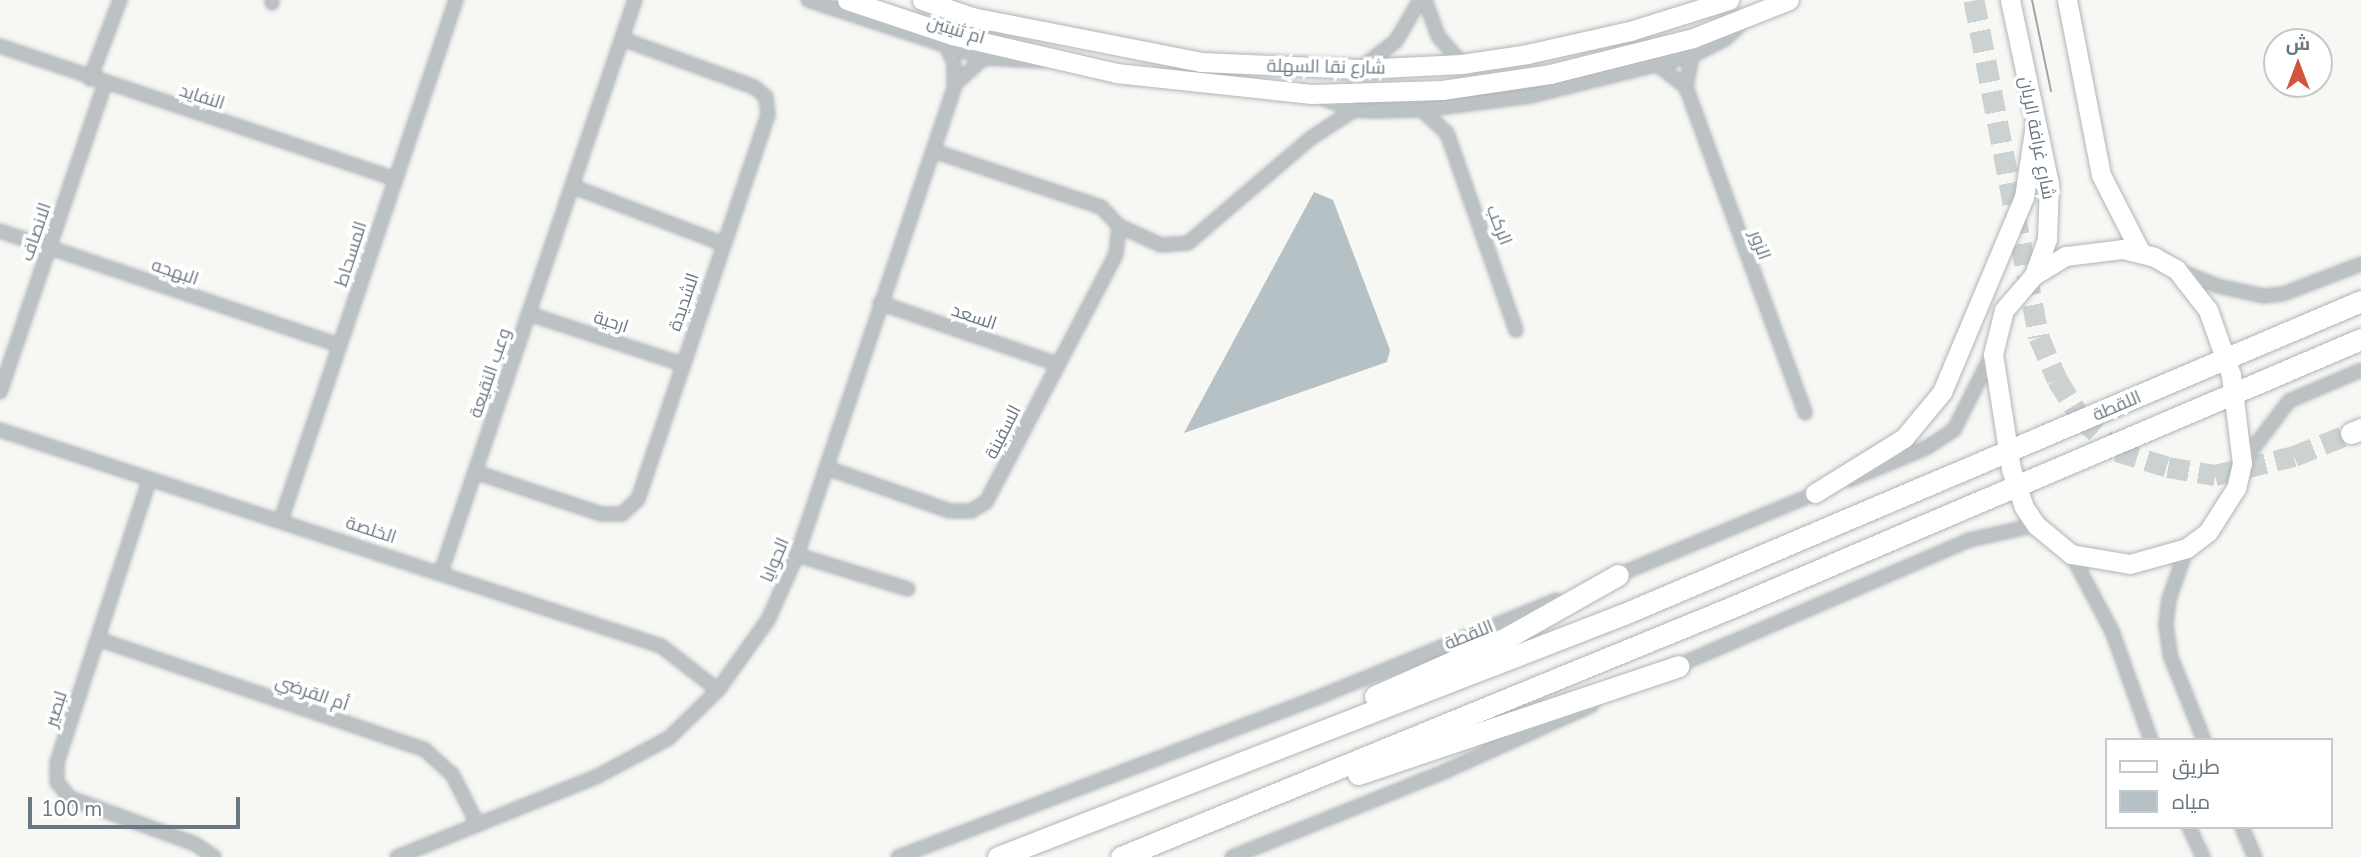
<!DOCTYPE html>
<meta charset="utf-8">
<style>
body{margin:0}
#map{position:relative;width:2361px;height:857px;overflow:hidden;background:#f7f7f4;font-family:"Nunito Sans",Cairo,sans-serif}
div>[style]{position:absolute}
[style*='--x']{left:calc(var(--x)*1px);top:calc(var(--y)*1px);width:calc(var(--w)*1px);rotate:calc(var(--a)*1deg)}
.water>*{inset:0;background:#b5c1c4}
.primary-tunnel>*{height:21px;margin-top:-10.5px;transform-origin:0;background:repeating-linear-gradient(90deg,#ccd1d2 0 21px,transparent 0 31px)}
.roads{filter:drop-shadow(0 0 2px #afb5b9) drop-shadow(0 0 2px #afb5b9)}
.street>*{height:12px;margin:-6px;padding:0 6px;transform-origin:6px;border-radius:6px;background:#bcc1c4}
.secondary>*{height:19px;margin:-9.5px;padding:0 9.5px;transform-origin:9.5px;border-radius:9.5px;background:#fff}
.primary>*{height:21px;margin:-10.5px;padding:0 10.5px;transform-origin:10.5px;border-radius:10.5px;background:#fff}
.tram>*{height:2px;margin:-1px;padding:0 1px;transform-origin:1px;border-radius:1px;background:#9fa5aa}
span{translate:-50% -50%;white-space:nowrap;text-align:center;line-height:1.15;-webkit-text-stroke:7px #fff;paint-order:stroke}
.street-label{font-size:18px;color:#697882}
.legend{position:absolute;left:2105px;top:738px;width:228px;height:91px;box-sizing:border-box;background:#fff;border:2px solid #c3c9cd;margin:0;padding:9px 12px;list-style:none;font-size:21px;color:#697882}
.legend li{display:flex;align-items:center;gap:14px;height:35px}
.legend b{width:35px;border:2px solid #c3c9cd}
.north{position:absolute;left:2263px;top:28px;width:70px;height:70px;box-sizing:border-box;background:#fff;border:2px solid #c3c9cd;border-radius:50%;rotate:0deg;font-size:19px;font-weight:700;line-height:28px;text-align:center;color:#697882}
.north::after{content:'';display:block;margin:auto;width:24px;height:32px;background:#d0563b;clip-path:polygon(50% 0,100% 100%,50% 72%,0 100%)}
.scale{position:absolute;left:28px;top:797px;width:212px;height:32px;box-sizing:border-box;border:4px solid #697882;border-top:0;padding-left:9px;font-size:21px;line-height:24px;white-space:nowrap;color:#697882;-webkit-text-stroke:5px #fff;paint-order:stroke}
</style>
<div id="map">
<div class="water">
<div style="clip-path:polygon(1314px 192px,1333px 200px,1390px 350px,1387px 362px,1184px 433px)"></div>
</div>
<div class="primary-tunnel">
<div style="--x:1974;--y:0;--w:343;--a:79.1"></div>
<div style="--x:2039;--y:337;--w:46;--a:66.8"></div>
<div style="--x:2057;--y:379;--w:46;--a:58.4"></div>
<div style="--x:2081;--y:418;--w:49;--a:42.5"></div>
<div style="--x:2117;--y:451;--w:53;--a:17.4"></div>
<div style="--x:2168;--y:467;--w:48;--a:9.7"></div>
<div style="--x:2215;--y:475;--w:81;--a:-13.5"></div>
<div style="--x:2294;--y:456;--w:61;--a:-22"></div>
</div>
<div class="roads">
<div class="street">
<div style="--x:808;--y:0;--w:185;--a:18.2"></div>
<div style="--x:984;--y:58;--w:59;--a:2.9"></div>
<div style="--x:1425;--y:0;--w:38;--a:70"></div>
<div style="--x:1438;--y:36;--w:37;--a:49"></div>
<div style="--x:272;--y:3;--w:3;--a:-90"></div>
<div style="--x:0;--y:46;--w:417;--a:18.6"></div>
<div style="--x:1659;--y:66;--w:34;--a:38"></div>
<div style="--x:1686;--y:87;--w:347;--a:69.9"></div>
<div style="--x:1362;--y:67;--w:43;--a:-37.4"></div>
<div style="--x:1396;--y:41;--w:48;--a:-59.7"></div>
<div style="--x:90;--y:79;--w:85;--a:-69.2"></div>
<div style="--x:955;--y:84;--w:39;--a:-42"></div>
<div style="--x:1686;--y:87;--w:32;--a:-79"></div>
<div style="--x:1319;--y:97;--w:37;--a:20"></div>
<div style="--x:1354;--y:110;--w:22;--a:3"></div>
<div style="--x:1376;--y:111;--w:46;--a:-1.2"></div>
<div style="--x:1422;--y:110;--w:110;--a:-7.3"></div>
<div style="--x:1531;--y:96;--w:166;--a:-14"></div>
<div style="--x:1692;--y:56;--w:36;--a:-27"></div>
<div style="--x:1724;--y:40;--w:23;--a:-43"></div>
<div style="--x:1422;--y:110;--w:34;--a:43"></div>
<div style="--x:1447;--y:133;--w:209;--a:70.7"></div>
<div style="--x:574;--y:187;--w:160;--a:20.9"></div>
<div style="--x:1119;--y:226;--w:46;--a:24.3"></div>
<div style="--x:1161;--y:245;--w:27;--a:-4"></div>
<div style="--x:1188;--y:243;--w:162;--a:-40.5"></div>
<div style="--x:1311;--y:138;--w:51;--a:-33.1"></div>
<div style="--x:0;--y:231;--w:358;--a:18.6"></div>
<div style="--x:2180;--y:271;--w:41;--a:21.5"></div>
<div style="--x:2218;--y:286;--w:46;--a:12.5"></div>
<div style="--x:2263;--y:296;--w:20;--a:-6"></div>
<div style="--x:2283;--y:294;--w:84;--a:-21"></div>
<div style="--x:880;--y:303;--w:187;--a:19"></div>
<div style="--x:529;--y:314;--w:161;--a:18.1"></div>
<div style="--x:0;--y:392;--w:325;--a:-71.2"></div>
<div style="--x:0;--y:430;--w:695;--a:18.1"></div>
<div style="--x:661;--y:646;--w:72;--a:37.7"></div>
<div style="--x:2242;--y:463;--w:78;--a:-52.8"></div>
<div style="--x:2289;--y:401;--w:78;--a:-23.3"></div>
<div style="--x:827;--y:468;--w:130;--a:19.3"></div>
<div style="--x:950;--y:511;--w:21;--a:0"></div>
<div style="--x:971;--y:511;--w:17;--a:-31"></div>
<div style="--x:986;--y:502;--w:280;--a:-62.3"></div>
<div style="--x:1116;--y:254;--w:28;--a:-84"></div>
<div style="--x:1119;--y:226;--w:26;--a:-133"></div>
<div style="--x:1101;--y:207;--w:176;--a:-161.5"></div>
<div style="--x:475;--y:472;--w:133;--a:18.4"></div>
<div style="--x:601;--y:514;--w:21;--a:0"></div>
<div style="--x:622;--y:514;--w:22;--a:-43"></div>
<div style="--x:638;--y:499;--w:405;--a:-71.3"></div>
<div style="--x:768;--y:115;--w:18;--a:-96"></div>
<div style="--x:766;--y:97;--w:16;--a:-140"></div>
<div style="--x:754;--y:87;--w:140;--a:-160"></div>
<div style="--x:1849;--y:480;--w:83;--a:-22.6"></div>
<div style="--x:1926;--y:448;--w:33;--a:-33"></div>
<div style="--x:1954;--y:430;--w:85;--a:-63.4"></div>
<div style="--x:149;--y:481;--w:296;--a:108.1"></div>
<div style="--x:57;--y:762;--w:20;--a:90"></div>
<div style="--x:57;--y:782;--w:21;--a:51"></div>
<div style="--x:70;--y:798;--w:133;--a:20.2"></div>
<div style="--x:195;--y:844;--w:23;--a:34"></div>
<div style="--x:281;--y:520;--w:549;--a:-71.4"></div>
<div style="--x:2187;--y:548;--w:54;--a:109.4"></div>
<div style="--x:2169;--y:599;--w:26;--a:97"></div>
<div style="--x:2166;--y:625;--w:30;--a:82"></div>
<div style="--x:2170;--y:655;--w:92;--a:68.2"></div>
<div style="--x:2071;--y:554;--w:87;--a:62"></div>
<div style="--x:2112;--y:631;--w:116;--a:70.3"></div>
<div style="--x:797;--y:555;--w:116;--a:17"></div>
<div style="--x:441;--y:572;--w:604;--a:-71.27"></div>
<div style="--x:1613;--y:577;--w:223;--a:-22.4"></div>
<div style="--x:98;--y:639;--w:345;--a:18.7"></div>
<div style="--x:425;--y:750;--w:36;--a:42"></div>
<div style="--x:452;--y:774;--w:57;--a:63"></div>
<div style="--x:1672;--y:668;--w:323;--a:-23.3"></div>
<div style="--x:1969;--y:540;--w:69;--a:-12.6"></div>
<div style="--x:2189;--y:827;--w:33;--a:65"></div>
<div style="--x:2242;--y:827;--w:33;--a:67"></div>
<div style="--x:397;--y:857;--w:214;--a:-21.9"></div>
<div style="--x:596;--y:777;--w:83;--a:-28.1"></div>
<div style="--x:669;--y:738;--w:69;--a:-44.4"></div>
<div style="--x:718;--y:690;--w:86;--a:-54.5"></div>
<div style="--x:768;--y:620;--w:71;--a:-66"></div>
<div style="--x:797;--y:555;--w:493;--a:-71.4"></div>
<div style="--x:954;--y:88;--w:25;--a:-90"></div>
<div style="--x:954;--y:63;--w:17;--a:-114"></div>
<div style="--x:898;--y:857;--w:445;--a:-20.8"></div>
<div style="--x:1314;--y:699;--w:262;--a:-22.2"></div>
<div style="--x:1232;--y:857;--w:233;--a:-21.9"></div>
<div style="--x:1448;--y:770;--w:158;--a:-24.3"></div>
</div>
<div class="secondary">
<div style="--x:847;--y:0;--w:111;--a:18.4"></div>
<div style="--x:952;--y:35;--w:168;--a:13"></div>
<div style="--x:1116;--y:73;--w:197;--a:6.1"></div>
<div style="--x:1312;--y:94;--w:130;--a:-1.8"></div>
<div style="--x:1442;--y:90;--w:109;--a:-8.4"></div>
<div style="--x:1550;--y:74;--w:147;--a:-14.1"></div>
<div style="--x:1693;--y:38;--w:103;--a:-21.6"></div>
<div style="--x:922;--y:0;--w:53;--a:18.8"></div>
<div style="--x:972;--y:17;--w:233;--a:11.1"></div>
<div style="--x:1201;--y:62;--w:159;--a:2.5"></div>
<div style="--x:1360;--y:69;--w:102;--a:-2.8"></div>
<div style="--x:1462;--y:64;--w:66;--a:-8.7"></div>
<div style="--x:1527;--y:54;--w:106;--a:-12.6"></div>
<div style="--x:1630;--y:31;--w:104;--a:-17.4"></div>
<div style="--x:2010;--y:0;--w:188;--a:78"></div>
<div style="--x:2049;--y:184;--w:55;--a:92.1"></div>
<div style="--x:2047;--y:239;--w:38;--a:110"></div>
<div style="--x:2067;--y:0;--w:178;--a:79"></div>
<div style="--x:2101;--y:175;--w:88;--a:62.9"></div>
<div style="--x:2123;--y:249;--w:32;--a:14"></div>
<div style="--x:2154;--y:257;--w:25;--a:29"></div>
<div style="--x:2176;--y:269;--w:52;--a:52"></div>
<div style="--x:2208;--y:310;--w:69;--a:70.5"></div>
<div style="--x:2231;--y:375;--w:89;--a:82.9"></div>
<div style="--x:2242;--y:463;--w:26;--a:103"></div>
<div style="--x:2236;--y:488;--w:52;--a:122.5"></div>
<div style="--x:2208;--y:532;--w:26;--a:143"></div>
<div style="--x:2187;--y:548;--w:59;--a:164.3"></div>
<div style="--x:2130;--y:564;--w:60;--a:-170.4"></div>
<div style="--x:2071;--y:554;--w:45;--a:-140.4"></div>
<div style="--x:2036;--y:525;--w:22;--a:-124"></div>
<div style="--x:2024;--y:507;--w:40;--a:-108.9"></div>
<div style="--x:2011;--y:469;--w:116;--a:-98.9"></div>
<div style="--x:1993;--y:354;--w:45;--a:-76"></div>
<div style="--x:2004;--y:310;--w:46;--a:-49.4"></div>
<div style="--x:2034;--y:275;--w:37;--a:-31"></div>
<div style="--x:2066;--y:256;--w:57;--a:-7"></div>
<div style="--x:1815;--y:493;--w:105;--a:-31.7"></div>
<div style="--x:1904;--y:438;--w:60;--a:-50.4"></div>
<div style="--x:1942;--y:392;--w:212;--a:-67.2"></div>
<div style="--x:2024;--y:197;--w:74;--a:-81.4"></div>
</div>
<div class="primary">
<div style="--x:2351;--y:433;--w:11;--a:-22"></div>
<div style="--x:1375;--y:696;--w:145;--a:-23.9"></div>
<div style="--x:1508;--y:637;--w:126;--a:-29.4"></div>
<div style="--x:1358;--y:774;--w:338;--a:-18.6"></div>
<div style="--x:998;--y:857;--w:672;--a:-21.22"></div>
<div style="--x:1624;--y:614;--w:801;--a:-23.01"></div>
<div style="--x:1121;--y:857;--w:658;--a:-22.24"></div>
<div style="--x:1730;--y:608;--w:686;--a:-23.09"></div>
</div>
</div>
<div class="tram">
<div style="--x:2032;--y:0;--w:93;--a:78.2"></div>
</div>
<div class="street-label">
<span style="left:956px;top:30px;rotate:17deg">ام ثنيتين</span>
<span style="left:1326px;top:67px;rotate:1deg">شارع نقا السهلة</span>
<span style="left:202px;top:97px;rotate:18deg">النفايد</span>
<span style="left:2037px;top:138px;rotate:79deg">شارع غرافة الريان</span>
<span style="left:1499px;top:225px;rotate:69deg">الركب</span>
<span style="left:36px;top:232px;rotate:-71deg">الانصاف</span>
<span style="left:1760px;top:245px;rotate:70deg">الزور</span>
<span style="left:351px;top:254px;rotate:-72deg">المسحاط</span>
<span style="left:175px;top:272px;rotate:19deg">البهجه</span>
<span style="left:684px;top:302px;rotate:-71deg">الشديدة</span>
<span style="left:974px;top:317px;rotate:19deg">السعد</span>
<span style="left:611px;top:322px;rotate:18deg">ارحية</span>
<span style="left:490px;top:373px;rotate:-71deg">وعب النقيعة</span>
<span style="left:2117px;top:406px;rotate:-23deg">اللقطة</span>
<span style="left:1003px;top:432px;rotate:-63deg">السفينة</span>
<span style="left:371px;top:530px;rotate:18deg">الخلصة</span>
<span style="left:775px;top:560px;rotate:-67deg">الحوايا</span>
<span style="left:1469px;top:635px;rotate:-22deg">اللقطة</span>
<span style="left:312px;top:693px;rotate:19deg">أم القرضي</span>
<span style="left:56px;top:709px;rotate:-72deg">لبصير</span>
</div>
<ul class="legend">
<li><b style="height:9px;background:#fff"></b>طريق</li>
<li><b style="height:19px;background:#b5c1c4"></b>مياه</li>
</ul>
<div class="north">ش</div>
<div class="scale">100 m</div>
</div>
